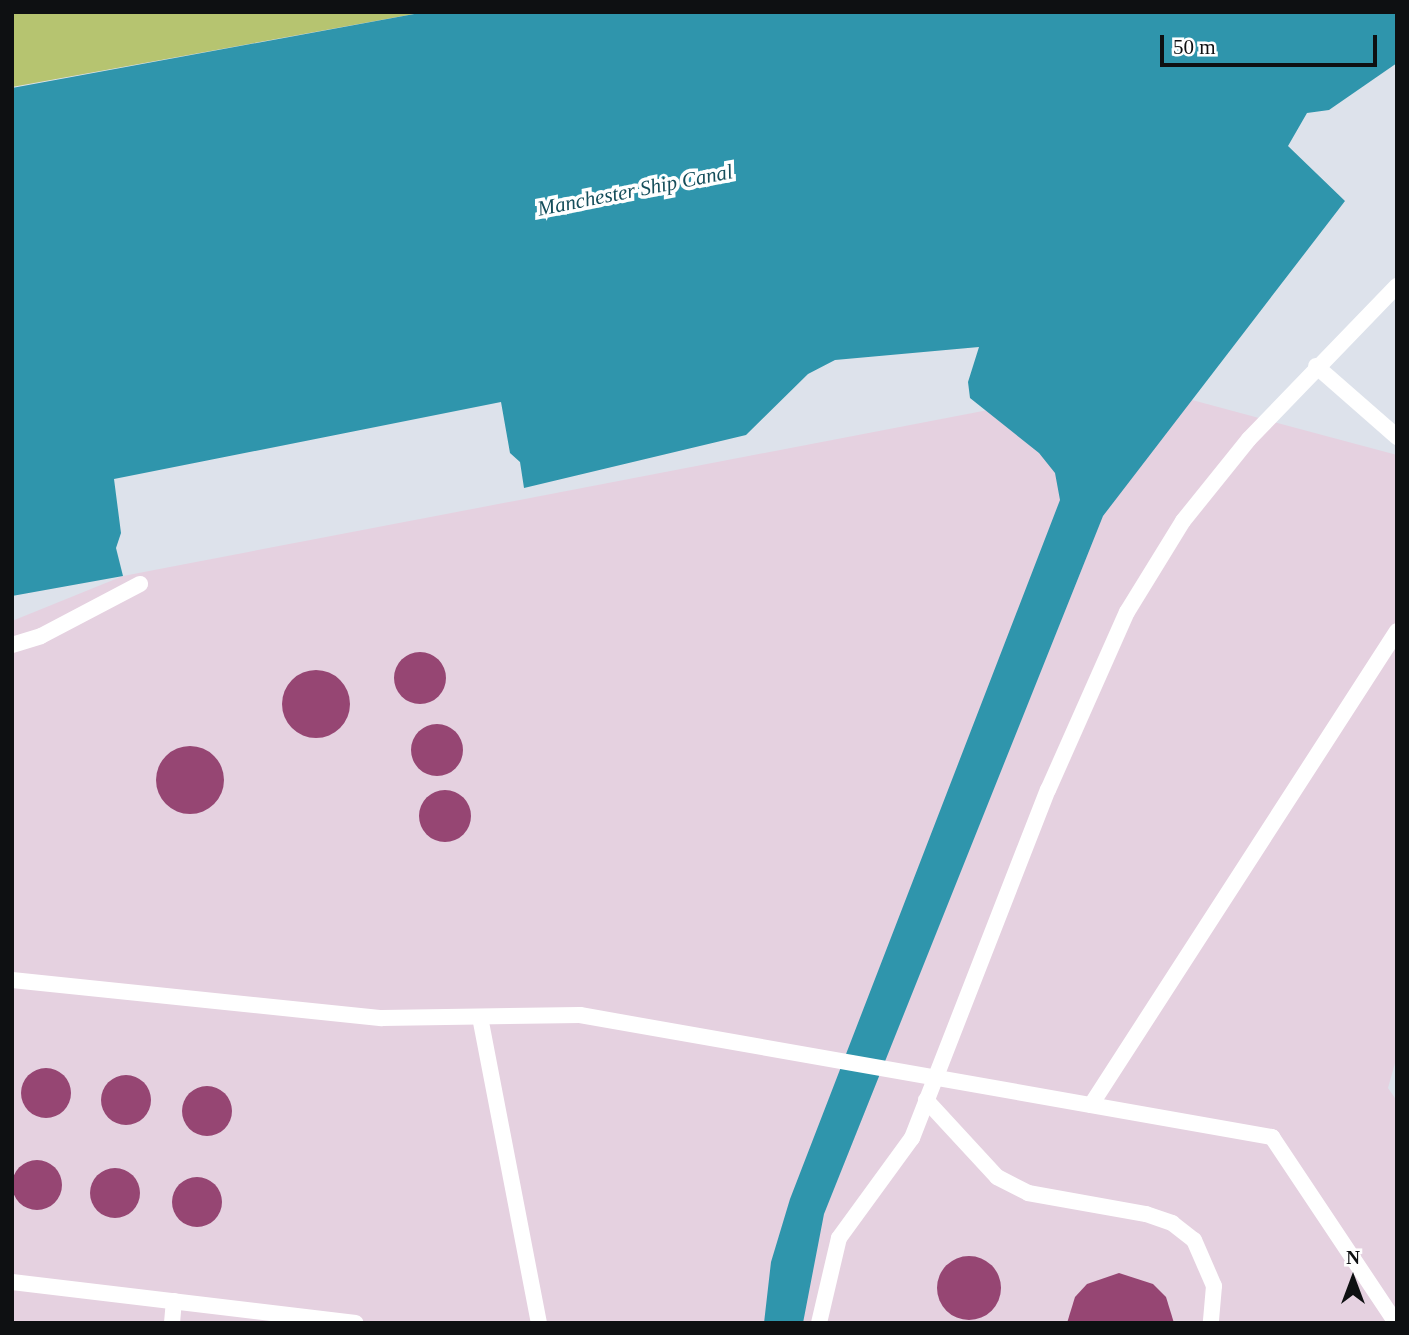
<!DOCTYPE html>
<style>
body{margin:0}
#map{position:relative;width:1409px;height:1335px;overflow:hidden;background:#dde2eb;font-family:"Times New Roman",serif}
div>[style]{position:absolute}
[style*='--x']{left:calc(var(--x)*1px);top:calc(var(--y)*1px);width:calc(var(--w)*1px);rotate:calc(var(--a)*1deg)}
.industrial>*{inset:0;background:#e5d1e0}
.green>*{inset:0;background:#b6c470}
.water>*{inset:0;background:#2f95ac}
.building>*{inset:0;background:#964673}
.round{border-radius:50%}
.lane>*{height:16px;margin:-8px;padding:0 8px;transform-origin:8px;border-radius:8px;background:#fff}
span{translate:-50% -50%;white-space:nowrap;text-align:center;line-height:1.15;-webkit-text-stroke:7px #fff;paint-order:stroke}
.water-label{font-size:21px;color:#154e5b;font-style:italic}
.frame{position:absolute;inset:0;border:14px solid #0e1012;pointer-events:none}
.north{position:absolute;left:1318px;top:1244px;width:70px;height:70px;-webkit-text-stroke:5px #fff;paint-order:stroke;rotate:0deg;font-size:19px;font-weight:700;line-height:28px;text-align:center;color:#0e1012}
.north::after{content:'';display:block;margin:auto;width:24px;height:32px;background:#0e1012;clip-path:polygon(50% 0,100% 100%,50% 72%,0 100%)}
.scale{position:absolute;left:1160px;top:35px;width:217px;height:32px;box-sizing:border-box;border:4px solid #0e1012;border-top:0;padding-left:9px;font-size:21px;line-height:24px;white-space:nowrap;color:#0e1012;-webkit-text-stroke:5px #fff;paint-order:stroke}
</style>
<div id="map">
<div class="industrial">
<div style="clip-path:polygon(1129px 383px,1397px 455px,1397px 1056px,1388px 1088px,1397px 1101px,1397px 1323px,12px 1323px,12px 621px,123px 576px)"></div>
</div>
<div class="green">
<div style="clip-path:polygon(12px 12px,425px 12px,12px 87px)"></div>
</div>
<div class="water">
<div style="clip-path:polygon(425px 12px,1397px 12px,1397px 63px,1329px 110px,1307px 113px,1288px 146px,1345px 201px,1103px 516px,824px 1214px,803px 1323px,764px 1323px,771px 1262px,790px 1199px,1060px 500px,1055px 473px,1039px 453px,970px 398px,968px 382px,979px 347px,835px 360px,808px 374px,746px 435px,524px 488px,520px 462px,510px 453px,501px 402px,114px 479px,121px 533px,116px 548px,123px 576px,12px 596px,12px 88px)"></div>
</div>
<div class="building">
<div class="round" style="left:394px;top:652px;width:52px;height:52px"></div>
<div class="round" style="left:282px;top:670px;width:68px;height:68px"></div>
<div class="round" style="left:411px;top:724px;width:52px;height:52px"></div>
<div class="round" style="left:156px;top:746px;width:68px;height:68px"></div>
<div class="round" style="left:419px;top:790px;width:52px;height:52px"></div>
<div class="round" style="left:21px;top:1068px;width:50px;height:50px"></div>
<div class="round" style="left:101px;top:1075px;width:50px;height:50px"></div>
<div class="round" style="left:182px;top:1086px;width:50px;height:50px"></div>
<div class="round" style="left:12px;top:1160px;width:50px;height:50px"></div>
<div class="round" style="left:90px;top:1168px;width:50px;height:50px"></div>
<div class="round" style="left:172px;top:1177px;width:50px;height:50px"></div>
<div class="round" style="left:937px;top:1256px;width:64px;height:64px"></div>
<div style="clip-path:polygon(1119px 1273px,1153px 1284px,1166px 1297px,1174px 1323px,1067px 1323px,1075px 1297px,1087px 1284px)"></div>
</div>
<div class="lane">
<div style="--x:1316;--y:366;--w:108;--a:41.2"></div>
<div style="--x:12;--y:645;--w:30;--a:-17"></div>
<div style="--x:41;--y:636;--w:112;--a:-27.7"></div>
<div style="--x:12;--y:980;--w:372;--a:5.9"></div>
<div style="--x:382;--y:1018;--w:198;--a:-0.9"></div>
<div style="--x:580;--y:1015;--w:703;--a:10"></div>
<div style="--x:1272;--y:1137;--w:224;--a:56.3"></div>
<div style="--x:480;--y:1017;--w:312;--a:79.1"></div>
<div style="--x:926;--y:1100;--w:105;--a:47.3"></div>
<div style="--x:997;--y:1177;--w:35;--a:27"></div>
<div style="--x:1028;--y:1193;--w:120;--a:10.1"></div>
<div style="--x:1146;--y:1214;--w:28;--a:19"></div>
<div style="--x:1172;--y:1223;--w:28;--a:38"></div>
<div style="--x:1194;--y:1240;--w:50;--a:66.5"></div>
<div style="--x:1214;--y:1286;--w:37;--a:95"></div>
<div style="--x:1091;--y:1105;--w:564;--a:-57.15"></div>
<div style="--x:12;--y:1282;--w:346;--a:6.8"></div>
<div style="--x:172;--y:1323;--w:22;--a:-85"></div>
<div style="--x:819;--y:1323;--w:87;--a:-76.8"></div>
<div style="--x:839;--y:1238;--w:124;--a:-53.9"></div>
<div style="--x:912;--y:1138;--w:374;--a:-68.7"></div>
<div style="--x:1048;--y:790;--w:195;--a:-66.1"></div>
<div style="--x:1127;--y:612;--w:107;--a:-58.4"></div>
<div style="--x:1183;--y:521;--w:105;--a:-51.2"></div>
<div style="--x:1249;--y:439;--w:213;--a:-46"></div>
</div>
<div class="water-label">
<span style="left:635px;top:190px;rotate:-11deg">Manchester Ship Canal</span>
</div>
<div class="frame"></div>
<div class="north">N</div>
<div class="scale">50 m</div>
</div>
